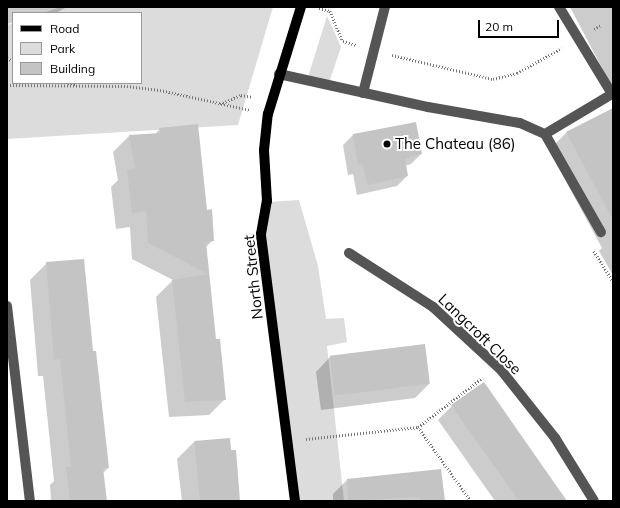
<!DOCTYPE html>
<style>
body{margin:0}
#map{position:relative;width:620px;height:508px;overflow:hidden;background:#fff;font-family:Mulish,sans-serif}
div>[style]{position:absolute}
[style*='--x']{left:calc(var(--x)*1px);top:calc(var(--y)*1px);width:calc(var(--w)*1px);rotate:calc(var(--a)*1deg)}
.green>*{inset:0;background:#dcdcdc}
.shadow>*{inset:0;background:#0003}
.building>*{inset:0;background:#c4c4c4;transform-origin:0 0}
.path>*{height:2.5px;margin-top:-1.25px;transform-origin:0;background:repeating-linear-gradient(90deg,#777 0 1px,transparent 0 3px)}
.minor>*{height:10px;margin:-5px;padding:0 5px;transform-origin:5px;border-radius:5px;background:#555}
.major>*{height:10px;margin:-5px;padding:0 5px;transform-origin:5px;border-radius:5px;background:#000}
.dots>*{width:11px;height:11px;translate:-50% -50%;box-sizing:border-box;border:2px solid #fff;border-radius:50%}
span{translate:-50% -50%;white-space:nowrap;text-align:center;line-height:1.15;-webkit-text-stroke:4px #fff;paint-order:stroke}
.poi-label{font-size:15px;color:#000}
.left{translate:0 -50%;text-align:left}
.street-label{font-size:15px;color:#000}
.frame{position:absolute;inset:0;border:8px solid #000;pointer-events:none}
.legend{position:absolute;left:12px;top:12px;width:130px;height:72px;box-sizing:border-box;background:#fff;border:1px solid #999;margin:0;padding:5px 7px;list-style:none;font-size:12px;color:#000}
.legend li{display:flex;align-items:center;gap:8px;height:20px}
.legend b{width:20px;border:1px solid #999}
.scale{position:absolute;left:478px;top:20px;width:81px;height:18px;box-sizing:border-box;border:2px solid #000;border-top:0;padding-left:5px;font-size:12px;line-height:14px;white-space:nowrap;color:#000;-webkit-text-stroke:3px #fff;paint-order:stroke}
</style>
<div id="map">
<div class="green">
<div style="clip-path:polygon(61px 7px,273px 7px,238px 125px,7px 139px,7px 25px,13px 23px,13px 83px,141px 83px,141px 13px,43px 13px)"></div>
<div style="clip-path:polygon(327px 16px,341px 47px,329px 83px,308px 77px)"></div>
<div style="clip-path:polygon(299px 200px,318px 266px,326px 319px,344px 318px,347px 342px,327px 346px,344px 501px,296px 501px,261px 234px,269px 202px)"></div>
</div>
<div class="shadow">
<div style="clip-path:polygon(7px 7px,67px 7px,56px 13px,13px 13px,13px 22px,7px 24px)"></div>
<div style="clip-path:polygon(570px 7px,613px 7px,613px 89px)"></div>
<div style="clip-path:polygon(613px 109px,613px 275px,599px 251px,602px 248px,549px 150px,566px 133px)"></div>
<div style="clip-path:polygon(160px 129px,207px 211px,213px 240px,205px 248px,215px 340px,225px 399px,209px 415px,169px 417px,156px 297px,173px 280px,132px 259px,130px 227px,116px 229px,111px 187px,118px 180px,113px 152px,129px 136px,155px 134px)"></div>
<div style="clip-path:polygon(353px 135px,421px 154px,411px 164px,405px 166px,407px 176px,397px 186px,357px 195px,353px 174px,348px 175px,343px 145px)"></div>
<div style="clip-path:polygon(47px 263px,92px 352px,108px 468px,103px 473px,106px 501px,51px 501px,50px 485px,54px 481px,43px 376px,38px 376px,30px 280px)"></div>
<div style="clip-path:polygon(424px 345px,429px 384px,415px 398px,321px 410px,316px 372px,330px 357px)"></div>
<div style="clip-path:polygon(452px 406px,566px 501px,495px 501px,438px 420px)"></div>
<div style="clip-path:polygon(194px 442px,239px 501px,182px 501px,177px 459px)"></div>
<div style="clip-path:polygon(440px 470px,444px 501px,333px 501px,333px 494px,347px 480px)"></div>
</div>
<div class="building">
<div style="clip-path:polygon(613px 108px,613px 220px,566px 132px)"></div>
<div style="clip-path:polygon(416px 122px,422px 154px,405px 159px,408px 176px,367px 185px,363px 164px,358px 165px,353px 134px)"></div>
<div style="clip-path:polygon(198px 124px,207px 210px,212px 209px,214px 241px,206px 242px,216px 339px,220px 339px,226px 400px,185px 402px,172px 280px,208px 274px,148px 243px,146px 211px,132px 213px,127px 170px,135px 169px,129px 135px,161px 133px,159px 128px)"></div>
<div style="clip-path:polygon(84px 259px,93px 351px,96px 351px,109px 468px,103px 468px,107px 501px,70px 501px,66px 467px,71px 467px,60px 359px,54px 360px,46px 262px)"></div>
<div style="left:425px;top:344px;width:40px;height:96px;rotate:83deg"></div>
<div style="clip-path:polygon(484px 382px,567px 501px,519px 501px,451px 405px)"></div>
<div style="clip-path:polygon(230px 438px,231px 450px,236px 450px,240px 501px,200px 501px,194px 441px)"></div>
<div style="clip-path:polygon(441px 469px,445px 501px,420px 501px,420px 497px,348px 501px,347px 479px)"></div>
</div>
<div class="path">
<div style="--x:319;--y:8;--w:11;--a:15"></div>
<div style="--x:330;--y:11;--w:33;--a:67"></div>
<div style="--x:343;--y:41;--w:14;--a:17"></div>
<div style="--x:594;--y:29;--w:8;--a:-30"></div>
<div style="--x:392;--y:55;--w:104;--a:13.4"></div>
<div style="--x:493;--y:79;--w:25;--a:-14"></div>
<div style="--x:517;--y:73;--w:51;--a:-29.1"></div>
<div style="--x:7;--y:58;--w:7;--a:27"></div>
<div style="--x:68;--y:83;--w:9;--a:18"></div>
<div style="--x:7;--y:85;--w:120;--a:0.5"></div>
<div style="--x:127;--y:86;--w:33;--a:7"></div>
<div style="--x:160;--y:90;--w:92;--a:12.5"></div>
<div style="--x:220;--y:104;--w:23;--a:-23"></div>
<div style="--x:241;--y:95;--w:12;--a:9"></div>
<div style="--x:594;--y:251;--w:36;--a:58"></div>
<div style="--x:418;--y:427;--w:91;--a:54.4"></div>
<div style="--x:306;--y:439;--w:113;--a:-6.1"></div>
<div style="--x:418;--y:427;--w:81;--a:-37.4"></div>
</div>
<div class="minor">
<div style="--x:279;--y:74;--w:153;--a:12.5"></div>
<div style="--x:428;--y:107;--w:93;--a:9.9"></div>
<div style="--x:520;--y:123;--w:27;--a:24"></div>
<div style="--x:545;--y:134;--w:78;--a:-30.8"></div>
<div style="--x:612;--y:94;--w:102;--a:-121.3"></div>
<div style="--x:363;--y:93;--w:89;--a:-75.7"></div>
<div style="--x:545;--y:134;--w:113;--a:60.3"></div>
<div style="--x:349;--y:253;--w:100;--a:32.7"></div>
<div style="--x:433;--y:307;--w:93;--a:42.8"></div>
<div style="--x:501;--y:370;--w:87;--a:51.5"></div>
<div style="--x:555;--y:438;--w:74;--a:58.2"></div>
<div style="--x:7;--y:306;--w:196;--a:83.3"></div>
</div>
<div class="major">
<div style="--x:295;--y:501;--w:269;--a:-97.3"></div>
<div style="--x:261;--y:234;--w:34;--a:-80"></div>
<div style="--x:267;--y:201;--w:51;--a:-93.4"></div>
<div style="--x:264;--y:150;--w:36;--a:-84"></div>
<div style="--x:268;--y:114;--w:112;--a:-72.9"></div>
</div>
<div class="dots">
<div style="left:387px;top:144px;background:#000"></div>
</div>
<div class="poi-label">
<span class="left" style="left:395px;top:144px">The Chateau (86)</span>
</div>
<div class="street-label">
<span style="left:253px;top:277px;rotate:-96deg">North Street</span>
<span style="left:480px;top:334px;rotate:44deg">Langcroft Close</span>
</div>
<div class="frame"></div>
<ul class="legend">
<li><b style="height:5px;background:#000"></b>Road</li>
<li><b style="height:11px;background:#dcdcdc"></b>Park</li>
<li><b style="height:11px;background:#c4c4c4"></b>Building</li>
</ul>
<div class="scale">20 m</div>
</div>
